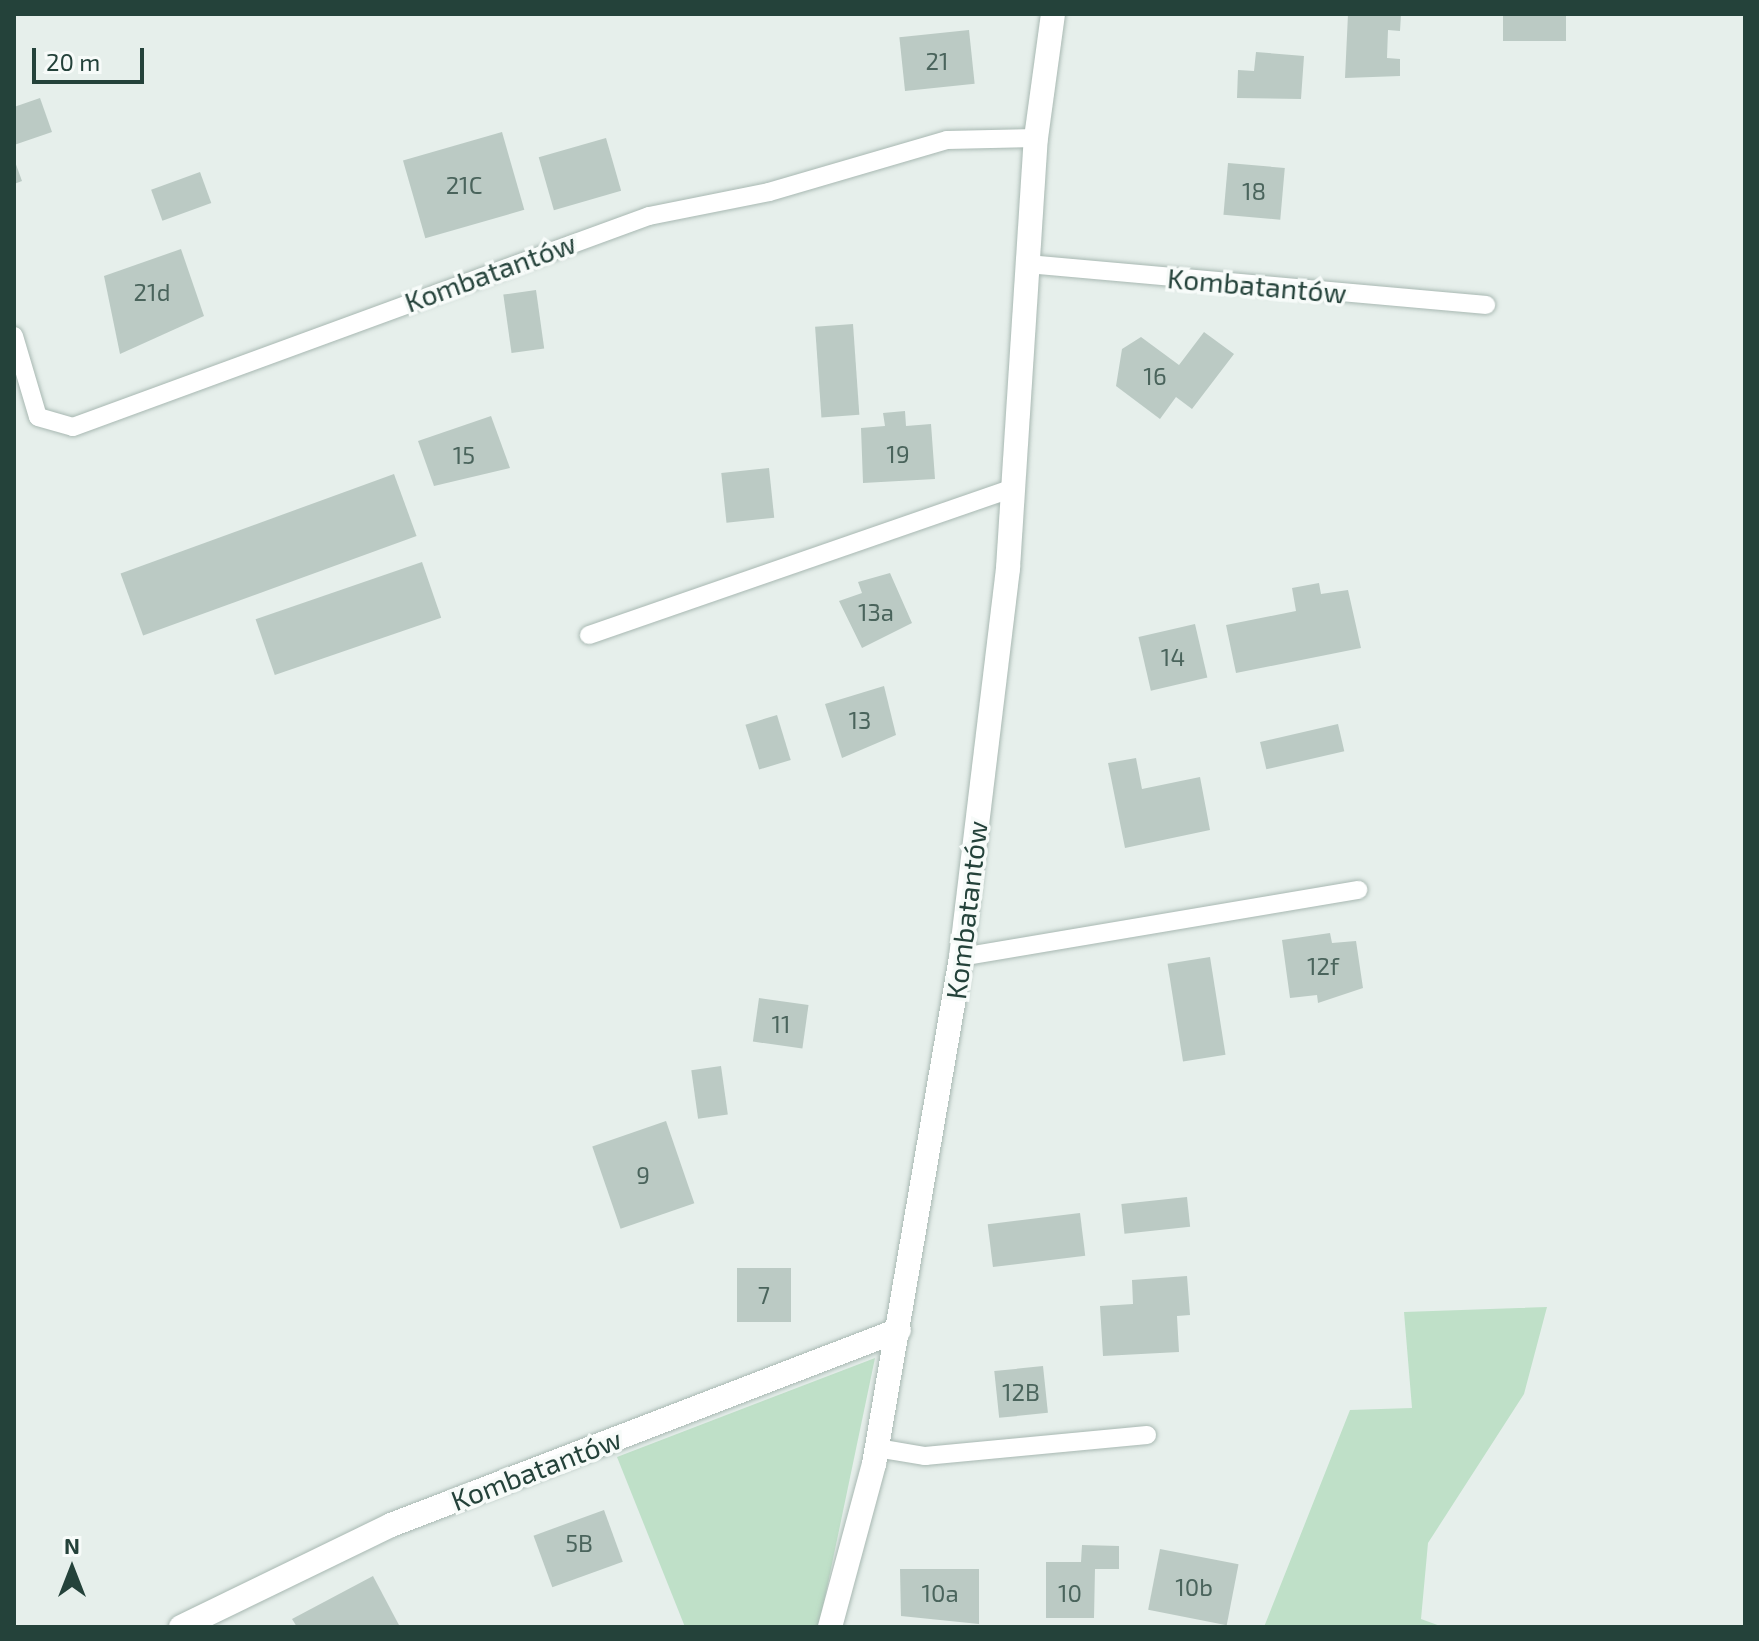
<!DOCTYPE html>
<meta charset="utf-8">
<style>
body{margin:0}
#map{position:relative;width:1759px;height:1641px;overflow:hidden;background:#e6efeb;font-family:"Exo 2",sans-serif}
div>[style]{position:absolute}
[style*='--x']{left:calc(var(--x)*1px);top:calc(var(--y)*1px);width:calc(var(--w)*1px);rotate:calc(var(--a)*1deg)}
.green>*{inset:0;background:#bfe0c8}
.building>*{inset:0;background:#bbcac4;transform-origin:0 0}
.roads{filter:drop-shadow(0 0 2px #a8b8b2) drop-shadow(0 0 2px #a8b8b2)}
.lane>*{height:18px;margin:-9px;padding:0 9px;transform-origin:9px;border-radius:9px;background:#fff}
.street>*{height:24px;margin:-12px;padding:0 12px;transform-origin:12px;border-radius:12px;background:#fff}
span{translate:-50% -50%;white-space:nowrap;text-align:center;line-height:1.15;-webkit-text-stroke:7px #f7fbf9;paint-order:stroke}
.number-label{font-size:24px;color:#4a645c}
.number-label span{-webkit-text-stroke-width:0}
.street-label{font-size:28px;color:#24423a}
.frame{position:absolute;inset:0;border:16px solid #24423a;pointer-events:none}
.north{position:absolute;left:32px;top:1529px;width:80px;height:80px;-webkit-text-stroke:6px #f7fbf9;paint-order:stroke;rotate:0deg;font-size:22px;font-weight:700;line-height:32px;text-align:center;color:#24423a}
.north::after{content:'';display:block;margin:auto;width:28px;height:36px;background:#24423a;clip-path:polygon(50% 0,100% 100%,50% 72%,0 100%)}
.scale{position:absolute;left:32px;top:48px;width:112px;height:36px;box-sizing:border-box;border:4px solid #24423a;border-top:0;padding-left:10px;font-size:24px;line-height:28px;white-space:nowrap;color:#24423a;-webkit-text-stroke:6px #f7fbf9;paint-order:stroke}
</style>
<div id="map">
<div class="green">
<div style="clip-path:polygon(1547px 1307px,1524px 1394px,1428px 1543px,1421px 1619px,1443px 1627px,1264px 1627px,1350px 1410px,1412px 1408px,1404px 1312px)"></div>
<div style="clip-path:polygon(875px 1358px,819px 1626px,685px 1627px,617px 1457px)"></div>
</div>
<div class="building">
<div style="clip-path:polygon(1348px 14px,1401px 14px,1400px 31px,1388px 30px,1387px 58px,1400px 59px,1400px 76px,1345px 78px)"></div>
<div style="left:1503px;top:14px;width:63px;height:27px"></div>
<div style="left:969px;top:30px;width:54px;height:70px;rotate:84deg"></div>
<div style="clip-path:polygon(1256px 52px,1304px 56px,1301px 99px,1237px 98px,1238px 70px,1254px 71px)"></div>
<div style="clip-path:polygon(40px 98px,52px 132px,14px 145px,14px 107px)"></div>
<div style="left:502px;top:132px;width:81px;height:103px;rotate:74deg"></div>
<div style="left:606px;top:138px;width:55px;height:70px;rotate:74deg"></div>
<div style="clip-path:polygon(14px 159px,22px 181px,14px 184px)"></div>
<div style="left:1228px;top:163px;width:57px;height:52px;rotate:5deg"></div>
<div style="left:200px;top:172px;width:33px;height:52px;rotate:70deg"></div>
<div style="clip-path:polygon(181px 249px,204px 316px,120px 354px,104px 276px)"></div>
<div style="left:536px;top:290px;width:59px;height:33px;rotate:82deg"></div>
<div style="left:853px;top:324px;width:91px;height:38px;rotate:86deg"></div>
<div style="clip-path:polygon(1204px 332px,1234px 354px,1192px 409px,1176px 397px,1160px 419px,1116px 386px,1122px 349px,1141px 337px,1179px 365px)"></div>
<div style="clip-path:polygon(905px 411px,906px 426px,931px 424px,935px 479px,863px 483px,861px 428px,885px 426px,883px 413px)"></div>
<div style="clip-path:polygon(491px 416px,510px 468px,434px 486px,418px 441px)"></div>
<div style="left:769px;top:468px;width:50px;height:48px;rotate:84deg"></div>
<div style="left:394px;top:474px;width:66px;height:291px;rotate:70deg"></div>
<div style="left:422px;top:562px;width:59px;height:176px;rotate:71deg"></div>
<div style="clip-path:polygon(890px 573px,912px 623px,862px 648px,839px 601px,862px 593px,858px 582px)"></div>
<div style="clip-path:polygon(1319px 583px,1321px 594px,1348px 590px,1361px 648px,1236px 673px,1226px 625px,1296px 611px,1292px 588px)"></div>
<div style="left:1195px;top:624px;width:55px;height:58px;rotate:77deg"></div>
<div style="clip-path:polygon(884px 686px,896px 735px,842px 758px,825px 704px)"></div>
<div style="left:777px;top:715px;width:47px;height:33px;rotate:73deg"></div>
<div style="left:1338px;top:724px;width:28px;height:80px;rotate:77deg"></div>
<div style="clip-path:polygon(1136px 758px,1142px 789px,1200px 777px,1210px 830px,1125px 848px,1108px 763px)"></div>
<div style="clip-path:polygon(1330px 933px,1332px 943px,1356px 941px,1363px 988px,1318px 1003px,1317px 995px,1290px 998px,1282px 940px)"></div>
<div style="left:1210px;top:957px;width:99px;height:43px;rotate:81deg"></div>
<div style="left:759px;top:998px;width:50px;height:44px;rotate:8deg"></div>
<div style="left:721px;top:1066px;width:49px;height:30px;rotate:82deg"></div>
<div style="left:666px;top:1121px;width:87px;height:78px;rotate:71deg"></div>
<div style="left:1187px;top:1197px;width:30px;height:66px;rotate:84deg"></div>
<div style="left:1080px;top:1213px;width:43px;height:93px;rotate:83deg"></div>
<div style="left:737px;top:1268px;width:54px;height:54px"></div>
<div style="clip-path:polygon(1187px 1276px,1190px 1315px,1177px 1316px,1179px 1352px,1103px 1356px,1100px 1306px,1133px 1304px,1132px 1280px)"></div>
<div style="left:1043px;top:1366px;width:47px;height:49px;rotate:84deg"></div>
<div style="left:604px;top:1510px;width:55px;height:75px;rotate:70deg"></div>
<div style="clip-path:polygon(1082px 1545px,1119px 1546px,1119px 1569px,1095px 1569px,1094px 1618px,1046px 1618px,1046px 1562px,1081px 1562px)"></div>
<div style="left:1160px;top:1549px;width:80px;height:62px;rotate:11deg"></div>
<div style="clip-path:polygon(900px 1569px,979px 1569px,979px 1624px,901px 1616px)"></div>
<div style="clip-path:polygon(373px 1576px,400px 1627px,297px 1627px,292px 1619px)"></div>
</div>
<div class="roads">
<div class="lane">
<div style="--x:1028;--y:264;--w:460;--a:5.1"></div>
<div style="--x:14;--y:336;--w:84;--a:73.5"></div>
<div style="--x:38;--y:417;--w:36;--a:16"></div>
<div style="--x:73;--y:427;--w:613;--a:-20.12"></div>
<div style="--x:649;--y:216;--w:122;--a:-11.3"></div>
<div style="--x:769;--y:192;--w:185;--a:-16.3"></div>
<div style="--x:947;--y:140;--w:89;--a:-1.3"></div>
<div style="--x:589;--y:635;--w:450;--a:-19.1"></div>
<div style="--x:961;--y:957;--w:403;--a:-9.6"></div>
<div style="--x:877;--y:1448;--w:49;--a:9.5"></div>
<div style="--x:925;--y:1456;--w:223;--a:-5.4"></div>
</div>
<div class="street">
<div style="--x:181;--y:1627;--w:233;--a:-25.9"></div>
<div style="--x:391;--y:1525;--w:544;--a:-21"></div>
<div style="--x:830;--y:1627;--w:169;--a:-74.9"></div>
<div style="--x:874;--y:1464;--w:514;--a:-80.26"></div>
<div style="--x:961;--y:957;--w:392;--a:-83.1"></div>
<div style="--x:1008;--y:568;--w:431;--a:-86.3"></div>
<div style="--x:1036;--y:138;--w:125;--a:-82.2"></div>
</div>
</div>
<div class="number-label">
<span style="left:937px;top:61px">21</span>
<span style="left:464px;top:185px">21C</span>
<span style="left:1254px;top:191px">18</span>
<span style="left:152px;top:292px">21d</span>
<span style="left:1155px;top:376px">16</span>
<span style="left:898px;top:454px">19</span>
<span style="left:464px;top:455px">15</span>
<span style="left:876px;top:612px">13a</span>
<span style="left:1173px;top:657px">14</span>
<span style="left:860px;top:720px">13</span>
<span style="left:1323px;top:966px">12f</span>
<span style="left:781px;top:1024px">11</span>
<span style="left:643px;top:1175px">9</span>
<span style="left:764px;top:1295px">7</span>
<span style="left:1021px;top:1392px">12B</span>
<span style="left:579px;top:1543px">5B</span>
<span style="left:1194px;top:1587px">10b</span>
<span style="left:940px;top:1593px">10a</span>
<span style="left:1070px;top:1593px">10</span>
</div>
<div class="street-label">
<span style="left:490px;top:272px;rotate:-20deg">Kombatantów</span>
<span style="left:1257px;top:285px;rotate:5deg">Kombatantów</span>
<span style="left:966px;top:910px;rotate:-83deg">Kombatantów</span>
<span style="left:536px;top:1469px;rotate:-21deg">Kombatantów</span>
</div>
<div class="frame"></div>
<div class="north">N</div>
<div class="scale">20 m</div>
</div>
